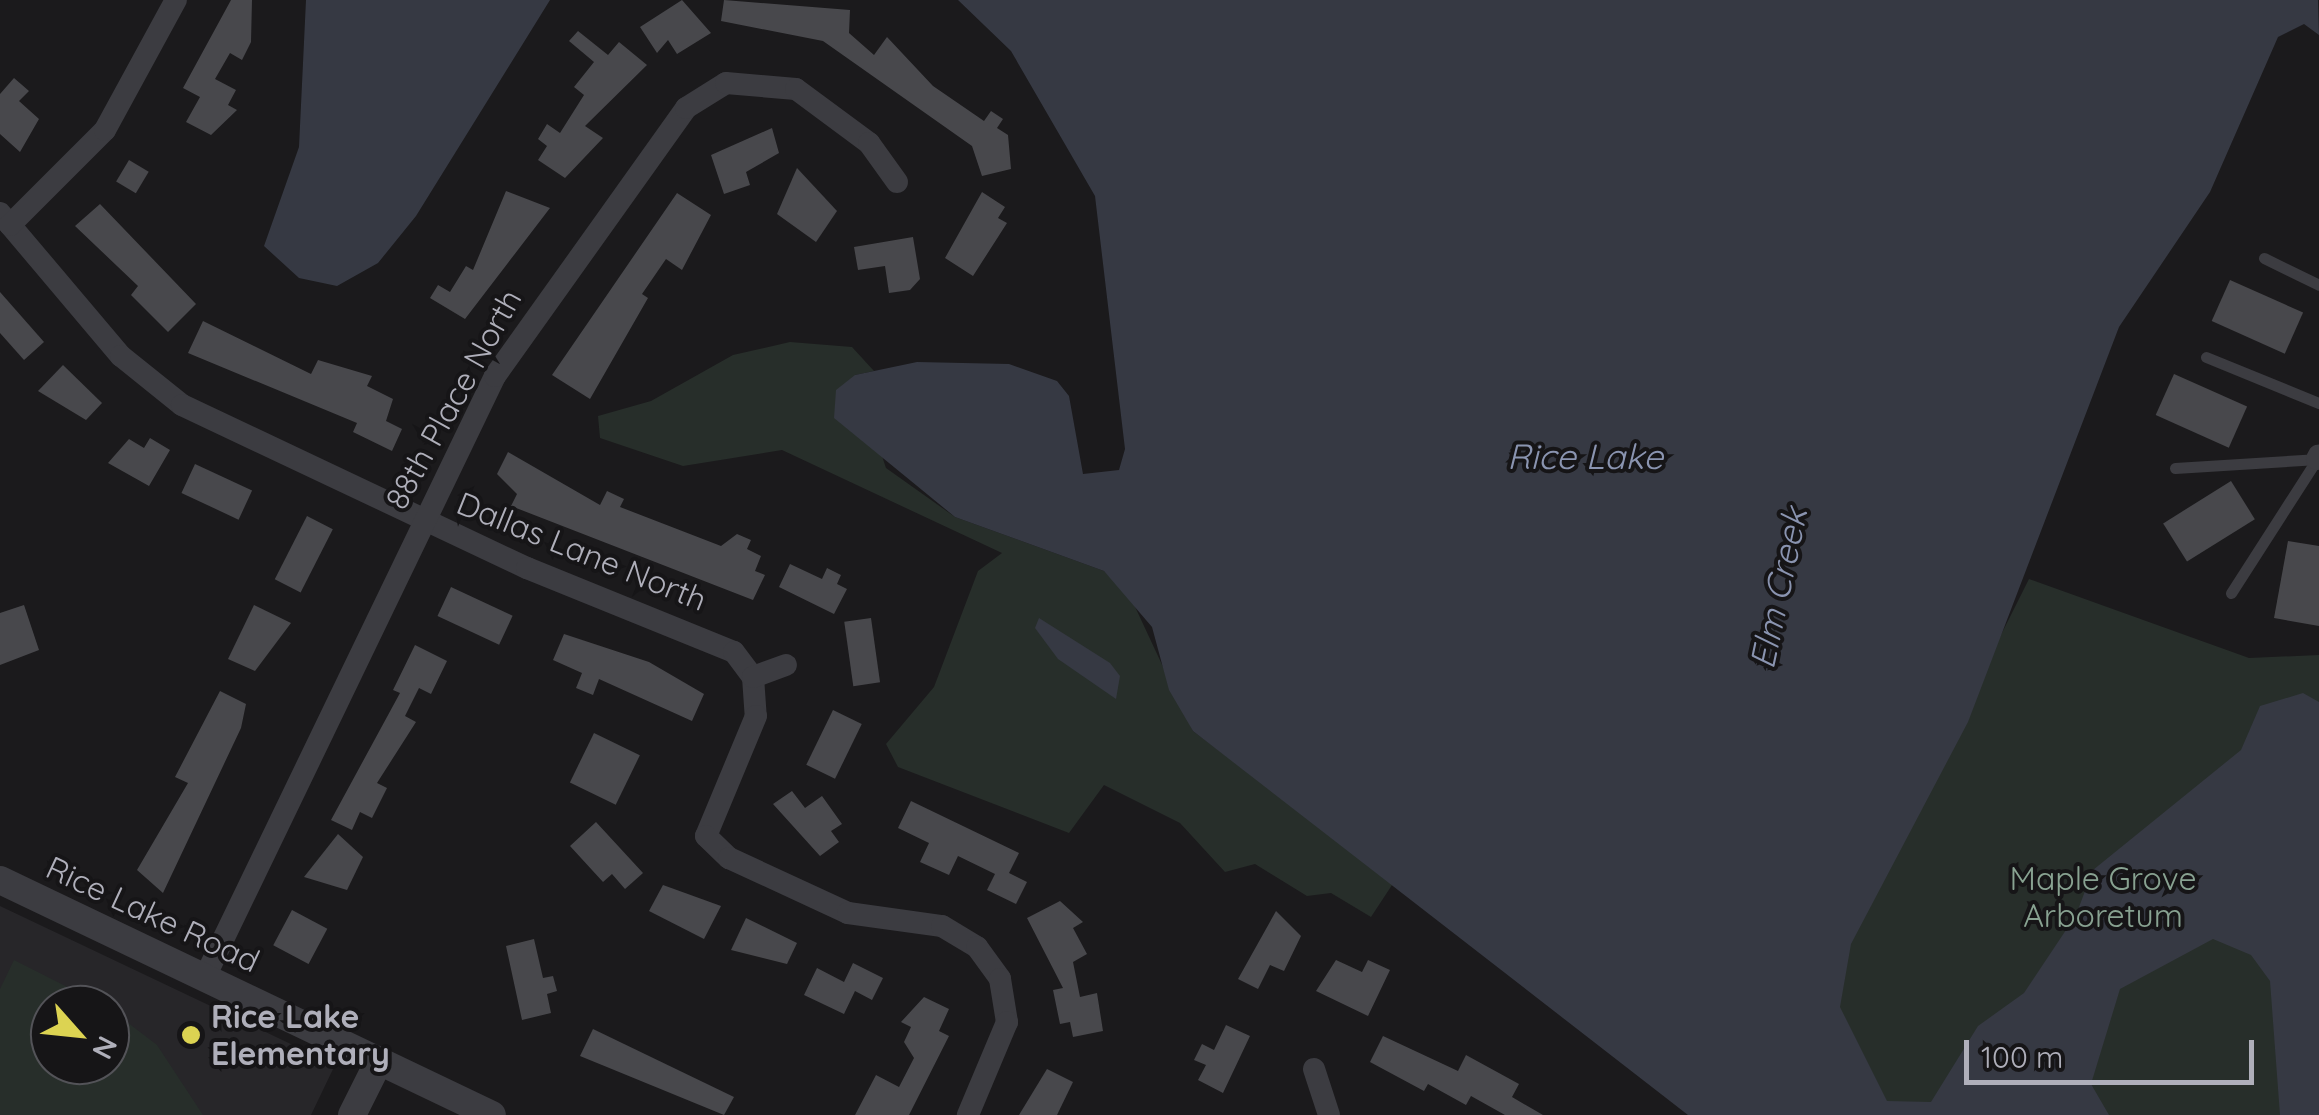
<!DOCTYPE html>
<style>
body{margin:0}
#map{position:relative;width:2319px;height:1115px;overflow:hidden;background:#1b1a1c;font-family:Quicksand,sans-serif}
div>[style]{position:absolute}
[style*='--x']{left:calc(var(--x)*1px);top:calc(var(--y)*1px);width:calc(var(--w)*1px);rotate:calc(var(--a)*1deg)}
.built>*{inset:0;background:#272629}
.green>*{inset:0;background:#272e2a}
.water>*{inset:0;background:#363943}
.building>*{inset:0;background:#48484c;transform-origin:0 0}
.service>*{height:11px;margin:-5.5px;padding:0 5.5px;transform-origin:5.5px;border-radius:5.5px;background:#3c3c41}
.minor>*{height:22px;margin:-11px;padding:0 11px;transform-origin:11px;border-radius:11px;background:#3c3c41}
.tertiary>*{height:28px;margin:-14px;padding:0 14px;transform-origin:14px;border-radius:14px;background:#3c3c41}
.dots>*{width:28px;height:28px;translate:-50% -50%;box-sizing:border-box;border:5px solid #161517;border-radius:50%}
span{translate:-50% -50%;white-space:nowrap;text-align:center;line-height:1.15;-webkit-text-stroke:8px #161517;paint-order:stroke}
.street-label{font-size:32px;color:#afafba}
.park-label{font-size:32px;color:#88a291}
.poi-label{font-size:32px;color:#afafba;font-weight:700}
.left{translate:0 -50%;text-align:left}
.water-label{font-size:35px;color:#8a94b0;font-style:italic}
.north{position:absolute;left:30px;top:985px;width:100px;height:100px;box-sizing:border-box;background:#161517;border:2px solid #535358;border-radius:50%;rotate:117deg;font-size:28px;font-weight:700;line-height:40px;text-align:center;color:#afafba}
.north::after{content:'';display:block;margin:auto;width:35px;height:45px;background:#dcd352;clip-path:polygon(50% 0,100% 100%,50% 72%,0 100%)}
.scale{position:absolute;left:1964px;top:1040px;width:290px;height:45px;box-sizing:border-box;border:5px solid #afafba;border-top:0;padding-left:12px;font-size:30px;line-height:35px;white-space:nowrap;color:#afafba;-webkit-text-stroke:8px #161517;paint-order:stroke}
</style>
<div id="map">
<div class="built">
<div style="clip-path:polygon(evenodd,0 906px,335px 1065px,311px 1115px,0 1115px,0 906px,50px 1005px,110px 1005px,110px 1065px,50px 1065px,50px 1005px)"></div>
</div>
<div class="green">
<div style="clip-path:polygon(790px 342px,852px 347px,874px 371px,855px 375px,886px 468px,955px 517px,1104px 571px,1130px 596px,1193px 731px,1394px 882px,1371px 917px,1331px 893px,1307px 896px,1255px 864px,1225px 872px,1180px 823px,1104px 785px,1069px 833px,898px 767px,886px 744px,934px 687px,978px 571px,1002px 553px,782px 450px,683px 466px,600px 438px,598px 416px,651px 401px,733px 355px)"></div>
<div style="clip-path:polygon(2029px 579px,2249px 658px,2319px 655px,2319px 1115px,1760px 1115px)"></div>
<div style="clip-path:polygon(14px 960px,103px 1005px,50px 1005px,50px 1065px,110px 1065px,110px 1009px,157px 1045px,203px 1115px,0 1115px,0 989px)"></div>
</div>
<div class="water">
<div style="clip-path:polygon(306px 0,550px 0,416px 216px,378px 263px,337px 286px,299px 278px,264px 246px,299px 147px)"></div>
<div style="clip-path:polygon(958px 0,2318px 0,2319px 35px,2304px 24px,2278px 37px,2210px 192px,2119px 327px,1968px 722px,1851px 944px,1840px 1007px,1887px 1101px,1931px 1102px,1978px 1026px,2024px 993px,2076px 915px,2093px 870px,2241px 750px,2260px 706px,2303px 693px,2319px 702px,2319px 1115px,2280px 1115px,2270px 981px,2251px 955px,2213px 939px,2120px 989px,2091px 1084px,2109px 1115px,1688px 1115px,1193px 731px,1169px 690px,1152px 627px,1104px 571px,955px 517px,834px 418px,836px 390px,855px 375px,917px 362px,1009px 364px,1057px 381px,1069px 396px,1083px 474px,1119px 470px,1125px 449px,1095px 196px,1011px 51px)"></div>
<div style="clip-path:polygon(1039px 618px,1110px 663px,1120px 676px,1116px 699px,1058px 659px,1035px 628px)"></div>
</div>
<div class="building">
<div style="clip-path:polygon(231px 0,252px 0,251px 42px,242px 60px,230px 53px,215px 79px,236px 90px,228px 105px,237px 110px,211px 135px,186px 122px,200px 97px,183px 88px)"></div>
<div style="clip-path:polygon(682px 0,711px 33px,677px 54px,668px 40px,657px 53px,640px 27px)"></div>
<div style="clip-path:polygon(724px 0,850px 10px,849px 33px,874px 55px,887px 37px,933px 86px,984px 121px,991px 111px,1003px 119px,997px 128px,1008px 135px,1011px 169px,982px 176px,972px 146px,823px 41px,721px 21px)"></div>
<div style="clip-path:polygon(578px 31px,608px 55px,619px 42px,647px 65px,585px 126px,603px 138px,565px 178px,538px 160px,547px 146px,538px 139px,547px 124px,560px 133px,584px 95px,574px 87px,594px 62px,569px 41px)"></div>
<div style="clip-path:polygon(14px 78px,29px 91px,19px 101px,39px 119px,20px 152px,0 134px,0 94px)"></div>
<div style="clip-path:polygon(772px 128px,779px 153px,746px 172px,750px 185px,724px 194px,711px 155px)"></div>
<div style="left:129px;top:160px;width:23px;height:25px;rotate:31deg"></div>
<div style="clip-path:polygon(797px 168px,837px 211px,816px 242px,777px 214px)"></div>
<div style="clip-path:polygon(506px 191px,550px 208px,465px 319px,430px 298px,438px 285px,450px 292px,466px 266px,473px 270px)"></div>
<div style="clip-path:polygon(982px 192px,1005px 207px,998px 218px,1007px 223px,973px 276px,945px 258px)"></div>
<div style="clip-path:polygon(677px 193px,711px 215px,682px 270px,666px 259px,642px 294px,648px 298px,590px 399px,552px 375px)"></div>
<div style="clip-path:polygon(100px 204px,196px 304px,168px 332px,131px 295px,138px 286px,75px 226px)"></div>
<div style="clip-path:polygon(913px 237px,920px 279px,910px 290px,889px 293px,885px 266px,858px 270px,854px 247px)"></div>
<div style="left:2230px;top:280px;width:80px;height:45px;rotate:24deg"></div>
<div style="clip-path:polygon(0 292px,44px 342px,24px 360px,0 333px)"></div>
<div style="clip-path:polygon(203px 321px,311px 374px,318px 360px,372px 376px,367px 386px,393px 399px,386px 421px,402px 429px,392px 451px,353px 432px,357px 423px,188px 353px)"></div>
<div style="clip-path:polygon(63px 365px,102px 403px,86px 420px,38px 391px)"></div>
<div style="left:2174px;top:374px;width:80px;height:45px;rotate:24deg"></div>
<div style="clip-path:polygon(150px 438px,170px 450px,149px 486px,108px 463px,129px 439px,144px 448px)"></div>
<div style="clip-path:polygon(508px 452px,600px 505px,607px 491px,624px 499px,620px 507px,721px 546px,737px 534px,751px 540px,747px 549px,761px 556px,755px 571px,765px 575px,753px 600px,511px 506px,517px 494px,497px 474px)"></div>
<div style="left:195px;top:464px;width:63px;height:32px;rotate:25deg"></div>
<div style="left:2231px;top:481px;width:45px;height:80px;rotate:58deg"></div>
<div style="left:307px;top:516px;width:29px;height:71px;rotate:27deg"></div>
<div style="clip-path:polygon(2288px 541px,2319px 546px,2319px 626px,2274px 618px)"></div>
<div style="clip-path:polygon(790px 564px,822px 579px,827px 568px,841px 575px,837px 584px,847px 589px,834px 614px,779px 587px)"></div>
<div style="left:451px;top:587px;width:68px;height:32px;rotate:25deg"></div>
<div style="clip-path:polygon(24px 605px,39px 650px,0 665px,0 613px)"></div>
<div style="clip-path:polygon(254px 605px,291px 623px,255px 671px,228px 659px)"></div>
<div style="left:871px;top:618px;width:65px;height:27px;rotate:82deg"></div>
<div style="clip-path:polygon(564px 634px,649px 662px,704px 694px,692px 721px,599px 679px,593px 695px,576px 688px,582px 673px,553px 660px)"></div>
<div style="clip-path:polygon(415px 645px,447px 661px,431px 694px,419px 688px,405px 716px,416px 722px,377px 783px,387px 788px,372px 818px,360px 812px,352px 830px,331px 820px,400px 693px,393px 690px)"></div>
<div style="clip-path:polygon(220px 691px,246px 704px,241px 728px,163px 893px,137px 870px,188px 783px,175px 777px)"></div>
<div style="left:833px;top:710px;width:32px;height:61px;rotate:26deg"></div>
<div style="left:594px;top:733px;width:51px;height:55px;rotate:26deg"></div>
<div style="clip-path:polygon(792px 791px,805px 808px,822px 796px,842px 824px,831px 831px,839px 842px,820px 856px,773px 804px)"></div>
<div style="clip-path:polygon(911px 801px,1019px 853px,1009px 873px,1027px 882px,1016px 904px,987px 890px,995px 874px,958px 856px,949px 875px,920px 862px,929px 843px,898px 828px)"></div>
<div style="clip-path:polygon(596px 822px,643px 873px,625px 889px,612px 874px,603px 882px,570px 846px)"></div>
<div style="clip-path:polygon(338px 834px,363px 857px,347px 890px,304px 877px)"></div>
<div style="clip-path:polygon(663px 885px,721px 906px,704px 939px,649px 911px)"></div>
<div style="clip-path:polygon(1060px 901px,1083px 922px,1073px 928px,1087px 954px,1073px 962px,1080px 997px,1097px 993px,1103px 1031px,1073px 1037px,1070px 1022px,1060px 1024px,1053px 990px,1063px 988px,1027px 918px)"></div>
<div style="left:292px;top:910px;width:40px;height:40px;rotate:28deg"></div>
<div style="clip-path:polygon(1276px 911px,1301px 936px,1284px 971px,1270px 965px,1258px 989px,1238px 979px)"></div>
<div style="clip-path:polygon(746px 918px,797px 943px,787px 964px,731px 950px)"></div>
<div style="clip-path:polygon(534px 939px,543px 978px,553px 976px,557px 991px,547px 994px,551px 1013px,522px 1020px,506px 946px)"></div>
<div style="clip-path:polygon(1336px 960px,1362px 972px,1368px 960px,1390px 970px,1368px 1016px,1316px 991px)"></div>
<div style="clip-path:polygon(853px 963px,883px 978px,872px 1000px,855px 991px,844px 1014px,804px 995px,817px 968px,844px 982px)"></div>
<div style="clip-path:polygon(924px 997px,949px 1009px,939px 1031px,949px 1036px,909px 1115px,855px 1115px,876px 1075px,899px 1087px,914px 1058px,904px 1042px,911px 1027px,901px 1022px)"></div>
<div style="clip-path:polygon(1226px 1025px,1250px 1036px,1223px 1093px,1198px 1080px,1206px 1065px,1194px 1060px,1202px 1044px,1214px 1050px)"></div>
<div style="clip-path:polygon(593px 1029px,734px 1097px,724px 1115px,580px 1056px)"></div>
<div style="clip-path:polygon(1383px 1036px,1458px 1071px,1466px 1055px,1519px 1084px,1512px 1097px,1543px 1115px,1505px 1115px,1471px 1096px,1466px 1105px,1428px 1084px,1424px 1091px,1370px 1062px)"></div>
<div style="clip-path:polygon(1047px 1069px,1073px 1082px,1057px 1115px,1019px 1115px)"></div>
</div>
<div class="service">
<div style="--x:2264;--y:258;--w:61;--a:26.1"></div>
<div style="--x:2206;--y:357;--w:122;--a:22.2"></div>
<div style="--x:2175;--y:468;--w:144;--a:-3.6"></div>
<div style="--x:2231;--y:593;--w:159;--a:-57.3"></div>
</div>
<div class="minor">
<div style="--x:0;--y:213;--w:187;--a:49.8"></div>
<div style="--x:121;--y:356;--w:78;--a:38.8"></div>
<div style="--x:182;--y:405;--w:382;--a:25.3"></div>
<div style="--x:527;--y:568;--w:223;--a:22.1"></div>
<div style="--x:734;--y:652;--w:31;--a:53"></div>
<div style="--x:753;--y:677;--w:39;--a:86"></div>
<div style="--x:756;--y:716;--w:130;--a:112.6"></div>
<div style="--x:706;--y:836;--w:32;--a:44"></div>
<div style="--x:729;--y:858;--w:131;--a:24.8"></div>
<div style="--x:848;--y:913;--w:95;--a:7.9"></div>
<div style="--x:942;--y:926;--w:41;--a:31"></div>
<div style="--x:977;--y:947;--w:39;--a:54"></div>
<div style="--x:1000;--y:979;--w:44;--a:80.8"></div>
<div style="--x:1007;--y:1022;--w:101;--a:112.8"></div>
<div style="--x:10;--y:225;--w:134;--a:-45"></div>
<div style="--x:105;--y:130;--w:148;--a:-61.4"></div>
<div style="--x:2317;--y:459;--w:4;--a:-63"></div>
<div style="--x:753;--y:677;--w:35;--a:-20"></div>
<div style="--x:205;--y:977;--w:667;--a:-64.24"></div>
<div style="--x:495;--y:376;--w:329;--a:-54.5"></div>
<div style="--x:686;--y:108;--w:47;--a:-32"></div>
<div style="--x:726;--y:83;--w:70;--a:4.9"></div>
<div style="--x:796;--y:89;--w:91;--a:36.5"></div>
<div style="--x:869;--y:143;--w:48;--a:54.3"></div>
<div style="--x:1314;--y:1069;--w:48;--a:71.9"></div>
</div>
<div class="tertiary">
<div style="--x:0;--y:880;--w:545;--a:25.53"></div>
<div style="--x:352;--y:1115;--w:60;--a:-63.4"></div>
</div>
<div class="dots">
<div style="left:191px;top:1035px;background:#dcd352"></div>
</div>
<div class="street-label">
<span style="left:453px;top:399px;rotate:-61deg">88th Place North</span>
<span style="left:582px;top:551px;rotate:22deg">Dallas Lane North</span>
<span style="left:153px;top:914px;rotate:25deg">Rice Lake Road</span>
</div>
<div class="park-label">
<span style="left:2103px;top:897px">Maple Grove<br>Arboretum</span>
</div>
<div class="poi-label">
<span class="left" style="left:211px;top:1035px">Rice Lake<br>Elementary</span>
</div>
<div class="water-label">
<span style="left:1585px;top:456px">Rice Lake</span>
<span style="left:1778px;top:588px;rotate:-78deg">Elm Creek</span>
</div>
<div class="north">N</div>
<div class="scale">100 m</div>
</div>
